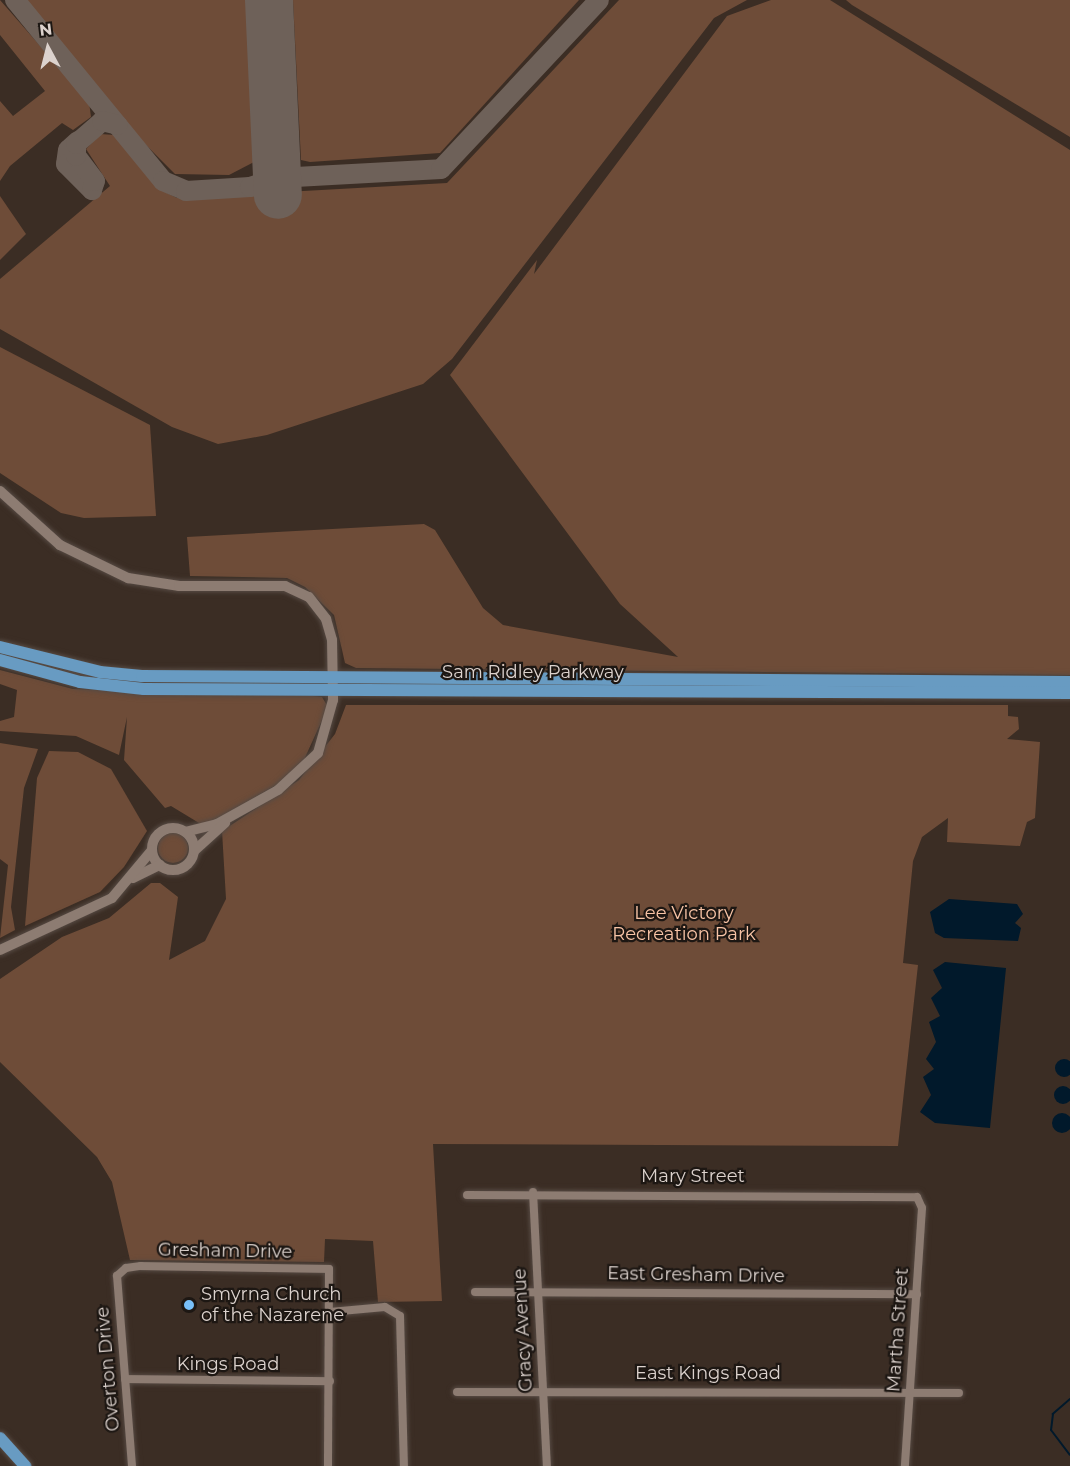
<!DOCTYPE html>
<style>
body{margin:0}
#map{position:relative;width:1070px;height:1466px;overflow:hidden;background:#3b2d24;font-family:Montserrat,sans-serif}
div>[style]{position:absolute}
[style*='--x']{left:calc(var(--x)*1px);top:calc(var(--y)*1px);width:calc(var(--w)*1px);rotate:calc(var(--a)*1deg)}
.green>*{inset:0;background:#6e4c38}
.round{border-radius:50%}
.water>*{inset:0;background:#01192b}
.stream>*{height:2px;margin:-1px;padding:0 1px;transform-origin:1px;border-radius:1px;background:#01192b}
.taxiway>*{height:20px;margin:-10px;padding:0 10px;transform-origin:10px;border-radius:10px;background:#6e6159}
.runway>*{height:48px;margin:-24px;padding:0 24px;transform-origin:24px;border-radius:24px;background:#6e6159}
.roads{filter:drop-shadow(0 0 2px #564a43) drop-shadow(0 0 2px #564a43)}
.minor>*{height:8px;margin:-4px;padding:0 4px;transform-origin:4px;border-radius:4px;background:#8d7c72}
.tertiary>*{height:10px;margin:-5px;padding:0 5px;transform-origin:5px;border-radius:5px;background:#8d7c72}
.tertiary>.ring{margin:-5px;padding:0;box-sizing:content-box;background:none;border:10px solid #8d7c72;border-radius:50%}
.primary>*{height:12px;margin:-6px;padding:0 6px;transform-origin:6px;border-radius:6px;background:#689bc2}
.dots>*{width:16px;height:16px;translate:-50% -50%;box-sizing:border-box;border:3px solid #1d1713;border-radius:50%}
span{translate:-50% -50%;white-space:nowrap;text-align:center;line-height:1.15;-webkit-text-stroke:4.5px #1d1713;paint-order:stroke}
.street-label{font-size:18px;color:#dcd2cd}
.park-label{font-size:18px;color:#f8c4a6}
.poi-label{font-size:18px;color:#dcd2cd}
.left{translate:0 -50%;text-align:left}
.north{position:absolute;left:18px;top:18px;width:60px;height:60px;-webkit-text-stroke:4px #1d1713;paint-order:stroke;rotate:353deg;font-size:16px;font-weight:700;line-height:24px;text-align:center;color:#dcd2cd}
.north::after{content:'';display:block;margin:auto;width:21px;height:27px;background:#dcd2cd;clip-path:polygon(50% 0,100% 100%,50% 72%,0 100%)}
</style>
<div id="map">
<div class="green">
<div style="clip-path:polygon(0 0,89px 102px,91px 117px,73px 130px,62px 123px,10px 166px,0 181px,0 101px,13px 116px,45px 91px,0 35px)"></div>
<div style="clip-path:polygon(26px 0,246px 0,254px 162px,229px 175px,175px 174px,135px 134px)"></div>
<div style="clip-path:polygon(293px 0,579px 0,440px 153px,310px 162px,301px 160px)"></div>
<div style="clip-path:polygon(619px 0,747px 0,714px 18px,452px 359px,423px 384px,267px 435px,218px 444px,172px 427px,0 329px,0 279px,110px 186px,86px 149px,100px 134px,115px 135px,163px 191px,177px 198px,447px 183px)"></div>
<div style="clip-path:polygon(771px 0,830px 0,1070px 150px,1070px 675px,356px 668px,345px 663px,334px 615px,305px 587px,287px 578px,190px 576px,187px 537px,424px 524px,435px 530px,483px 608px,503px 625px,678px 657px,620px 604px,450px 375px,537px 260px,534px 274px,727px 16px)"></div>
<div style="clip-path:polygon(846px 0,1070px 0,1070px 137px,852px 5px)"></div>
<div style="clip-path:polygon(0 196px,26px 234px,0 260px)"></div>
<div style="clip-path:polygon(0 347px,150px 425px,156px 516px,84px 518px,61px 513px,0 473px)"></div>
<div style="clip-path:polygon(0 670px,73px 689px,313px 696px,322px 697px,328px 707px,303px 762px,278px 784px,204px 826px,171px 806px,165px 808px,124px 760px,127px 717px,119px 755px,76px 736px,0 731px,0 721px,14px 717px,17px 690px,0 684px)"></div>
<div style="clip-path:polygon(346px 705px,1008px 705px,1008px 716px,1018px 717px,1019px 729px,1007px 739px,1040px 742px,1035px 818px,1027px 822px,1020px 846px,947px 842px,948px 818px,922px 837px,913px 861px,903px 963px,918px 965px,898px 1146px,433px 1144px,442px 1301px,378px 1302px,373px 1241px,325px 1239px,324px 1262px,130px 1260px,112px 1182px,97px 1157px,0 1062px,0 979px,62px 937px,109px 918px,151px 883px,160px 883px,178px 897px,169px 960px,205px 941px,226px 899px,222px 831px,299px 780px,335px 734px)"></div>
<div style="clip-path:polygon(0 743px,38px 749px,24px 788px,11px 907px,15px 930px,0 938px,8px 865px,0 859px)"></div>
<div style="clip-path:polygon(49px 751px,78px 752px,111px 769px,147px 831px,124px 867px,100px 892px,25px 926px,37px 778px)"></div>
<div class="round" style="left:158px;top:833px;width:30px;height:30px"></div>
</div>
<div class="water">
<div style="clip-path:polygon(949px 899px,1017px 904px,1023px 914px,1015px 923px,1021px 928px,1018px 941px,944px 938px,935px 933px,930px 912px)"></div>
<div style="clip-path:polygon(945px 962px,1006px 968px,990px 1128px,935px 1123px,920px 1112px,931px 1095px,923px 1077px,934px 1069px,926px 1059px,936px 1042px,929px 1022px,940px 1016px,931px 998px,942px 988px,933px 970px)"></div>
<div class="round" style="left:1055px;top:1059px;width:18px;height:18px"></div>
<div class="round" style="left:1054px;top:1086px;width:18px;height:18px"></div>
<div class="round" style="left:1052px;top:1113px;width:20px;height:20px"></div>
</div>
<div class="stream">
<div style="--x:1070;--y:1399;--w:23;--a:139"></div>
<div style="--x:1053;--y:1414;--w:16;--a:97"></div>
<div style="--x:1051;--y:1430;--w:31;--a:53"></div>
</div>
<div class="taxiway">
<div style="--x:15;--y:0;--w:234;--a:50.7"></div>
<div style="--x:163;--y:181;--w:25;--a:23"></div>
<div style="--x:186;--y:191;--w:64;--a:-3.6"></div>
<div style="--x:250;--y:187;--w:28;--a:-18"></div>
<div style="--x:277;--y:178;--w:164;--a:-3.1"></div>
<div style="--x:441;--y:169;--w:231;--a:-46.9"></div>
<div style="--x:78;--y:141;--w:13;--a:138"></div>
<div style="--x:68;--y:150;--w:14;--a:98"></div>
<div style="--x:66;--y:164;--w:37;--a:45"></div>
<div style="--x:92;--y:190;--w:9;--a:-72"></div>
<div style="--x:95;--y:181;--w:31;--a:-127"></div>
<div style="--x:76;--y:156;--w:12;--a:-90"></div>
<div style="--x:76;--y:144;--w:35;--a:-41"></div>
<div style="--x:102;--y:121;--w:16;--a:14"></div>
</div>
<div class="runway">
<div style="--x:269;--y:0;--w:195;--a:87.4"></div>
</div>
<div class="roads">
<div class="minor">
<div style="--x:533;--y:1192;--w:274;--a:87.1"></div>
<div style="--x:467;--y:1195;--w:450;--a:0.3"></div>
<div style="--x:917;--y:1197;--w:12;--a:66"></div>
<div style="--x:922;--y:1208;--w:259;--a:93.8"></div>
<div style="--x:475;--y:1292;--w:442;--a:0.3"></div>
<div style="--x:330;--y:1312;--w:55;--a:-5.2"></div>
<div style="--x:385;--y:1307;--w:17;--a:31"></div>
<div style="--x:400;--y:1316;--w:150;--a:88.5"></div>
<div style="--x:125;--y:1379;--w:205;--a:0.6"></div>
<div style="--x:457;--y:1392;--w:502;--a:0.11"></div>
<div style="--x:132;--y:1466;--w:191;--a:-94.5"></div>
<div style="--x:117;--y:1276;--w:12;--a:-42"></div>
<div style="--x:126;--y:1268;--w:15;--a:-8"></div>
<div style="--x:141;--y:1266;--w:188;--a:0.9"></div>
<div style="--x:329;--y:1269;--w:197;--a:90.3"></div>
</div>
<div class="tertiary">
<div style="--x:0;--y:491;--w:81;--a:42"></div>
<div style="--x:60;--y:545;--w:76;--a:25.9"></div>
<div style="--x:128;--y:578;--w:52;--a:8.9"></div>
<div style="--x:179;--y:586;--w:106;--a:0"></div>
<div style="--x:285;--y:586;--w:26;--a:25"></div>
<div style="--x:309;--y:597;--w:28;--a:52"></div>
<div style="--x:326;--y:619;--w:22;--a:74"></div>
<div style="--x:332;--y:640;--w:60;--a:89"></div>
<div style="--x:333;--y:700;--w:55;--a:105.8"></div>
<div style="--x:318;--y:753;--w:54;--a:137.2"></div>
<div style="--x:278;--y:790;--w:70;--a:150.9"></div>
<div style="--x:217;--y:824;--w:32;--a:166"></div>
<div class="ring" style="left:152px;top:828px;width:32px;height:32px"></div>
<div style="--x:194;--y:851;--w:42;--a:-42.1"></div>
<div style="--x:133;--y:878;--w:30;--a:-26"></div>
<div style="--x:0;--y:950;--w:123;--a:-24.9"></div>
<div style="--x:112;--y:898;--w:62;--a:-50.2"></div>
</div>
<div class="primary">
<div style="--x:0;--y:647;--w:103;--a:14"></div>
<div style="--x:100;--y:672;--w:42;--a:5.4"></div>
<div style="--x:142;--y:676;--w:928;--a:0.37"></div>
<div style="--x:0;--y:660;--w:83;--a:15.4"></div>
<div style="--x:80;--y:682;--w:64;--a:6.2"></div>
<div style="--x:144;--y:689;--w:926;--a:0.25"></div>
<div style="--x:0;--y:1438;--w:38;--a:48"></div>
</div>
</div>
<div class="dots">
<div style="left:189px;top:1305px;background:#78bff8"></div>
</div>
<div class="street-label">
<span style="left:533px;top:672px">Sam Ridley Parkway</span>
<span style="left:693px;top:1176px">Mary Street</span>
<span style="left:225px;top:1251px;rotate:1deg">Gresham Drive</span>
<span style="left:696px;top:1275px;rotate:1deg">East Gresham Drive</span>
<span style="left:523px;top:1330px;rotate:-93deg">Gracy Avenue</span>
<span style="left:898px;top:1330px;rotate:-86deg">Martha Street</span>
<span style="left:228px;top:1364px">Kings Road</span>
<span style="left:108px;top:1369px;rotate:-95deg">Overton Drive</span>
<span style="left:708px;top:1373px">East Kings Road</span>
</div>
<div class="park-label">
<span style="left:684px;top:924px">Lee Victory<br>Recreation Park</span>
</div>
<div class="poi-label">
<span class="left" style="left:201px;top:1305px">Smyrna Church<br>of the Nazarene</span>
</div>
<div class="north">N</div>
</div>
